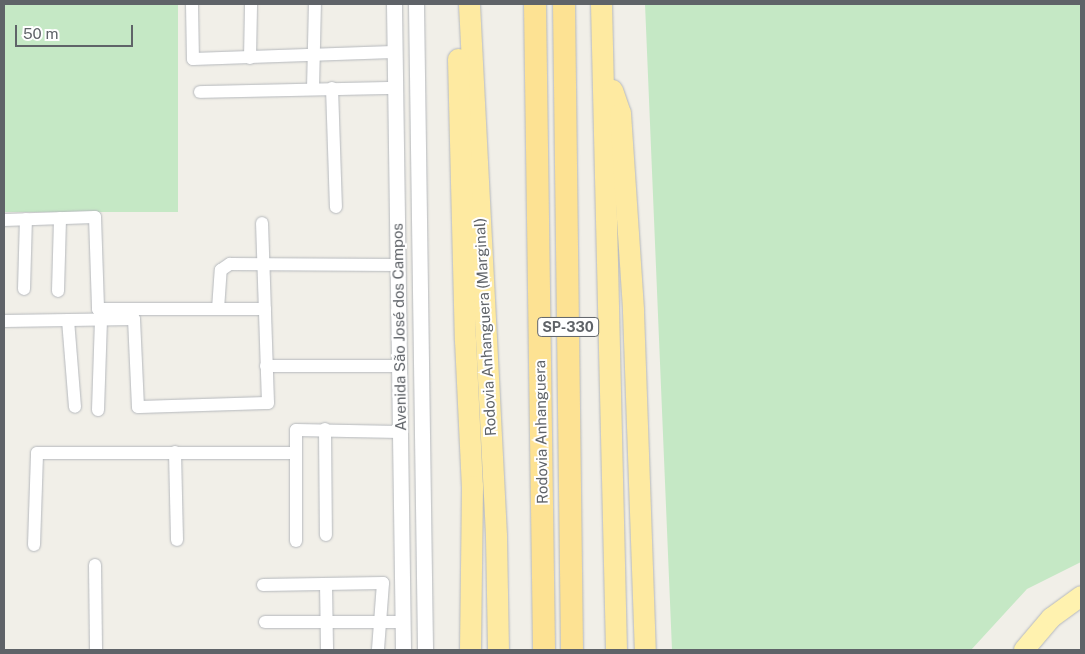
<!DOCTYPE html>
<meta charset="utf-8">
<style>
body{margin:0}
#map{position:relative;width:1085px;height:654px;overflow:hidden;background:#f1efe8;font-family:"Public Sans",sans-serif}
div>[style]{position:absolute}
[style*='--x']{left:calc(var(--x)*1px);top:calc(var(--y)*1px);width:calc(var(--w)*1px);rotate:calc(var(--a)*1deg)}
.green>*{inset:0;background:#c5e8c5;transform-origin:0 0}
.roads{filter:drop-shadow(0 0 1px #b5b8bc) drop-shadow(0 0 1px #b5b8bc)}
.minor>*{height:12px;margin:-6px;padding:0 6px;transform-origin:6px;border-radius:6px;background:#fff}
.tertiary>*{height:15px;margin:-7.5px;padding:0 7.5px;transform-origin:7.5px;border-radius:7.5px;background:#fff}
.primary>*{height:20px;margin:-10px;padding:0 10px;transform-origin:10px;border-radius:10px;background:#fff2af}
.trunk>*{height:21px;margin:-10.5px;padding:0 10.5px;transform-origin:10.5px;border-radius:10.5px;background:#feeaa1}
.motorway>*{height:22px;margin:-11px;padding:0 11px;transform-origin:11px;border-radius:11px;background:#fde293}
span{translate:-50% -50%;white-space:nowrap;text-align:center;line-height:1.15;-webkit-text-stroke:4px #fff;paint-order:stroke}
.shield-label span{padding:1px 4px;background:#fff;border:1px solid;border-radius:4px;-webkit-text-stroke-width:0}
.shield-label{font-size:14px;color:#5f6368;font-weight:700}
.street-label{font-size:15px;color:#5f6368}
.frame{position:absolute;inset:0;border:5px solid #5f6368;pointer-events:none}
.scale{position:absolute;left:15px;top:25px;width:118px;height:22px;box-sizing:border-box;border:2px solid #5f6368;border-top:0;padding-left:6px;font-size:15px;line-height:18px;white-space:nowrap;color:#5f6368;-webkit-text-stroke:4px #fff;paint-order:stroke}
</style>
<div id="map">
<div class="green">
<div style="left:4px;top:4px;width:174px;height:208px"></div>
<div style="clip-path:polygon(645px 4px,1081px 4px,1081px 562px,1027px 589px,971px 650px,672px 650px)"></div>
</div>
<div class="roads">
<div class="minor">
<div style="--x:192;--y:4;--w:55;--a:89"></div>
<div style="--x:193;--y:59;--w:200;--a:-2"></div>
<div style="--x:250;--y:58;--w:54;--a:-88.9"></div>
<div style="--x:332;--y:88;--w:119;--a:88.1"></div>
<div style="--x:313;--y:89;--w:85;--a:-88.7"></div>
<div style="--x:200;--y:92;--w:193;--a:-1.2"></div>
<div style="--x:4;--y:220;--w:91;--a:-1.9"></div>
<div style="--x:95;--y:217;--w:92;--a:88.1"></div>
<div style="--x:98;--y:309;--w:167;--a:0"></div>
<div style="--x:24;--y:289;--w:70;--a:-88.4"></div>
<div style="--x:58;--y:291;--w:73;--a:-88.4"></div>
<div style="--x:218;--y:309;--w:39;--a:-86"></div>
<div style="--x:221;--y:270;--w:11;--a:-34"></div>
<div style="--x:230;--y:264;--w:169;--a:0.3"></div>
<div style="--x:68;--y:320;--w:87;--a:85.4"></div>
<div style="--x:4;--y:321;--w:130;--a:-0.9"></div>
<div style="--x:134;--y:319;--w:88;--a:87.4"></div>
<div style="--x:138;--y:407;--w:130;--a:-1.8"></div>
<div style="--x:268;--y:403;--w:180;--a:-91.9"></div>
<div style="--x:266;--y:366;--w:134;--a:0"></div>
<div style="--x:98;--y:410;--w:91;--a:-88.1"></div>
<div style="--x:325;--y:429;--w:106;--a:89.5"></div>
<div style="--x:175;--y:452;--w:88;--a:88.7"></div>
<div style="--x:296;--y:541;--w:111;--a:-90"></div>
<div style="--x:296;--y:430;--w:104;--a:1.1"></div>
<div style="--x:34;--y:545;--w:92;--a:-88.1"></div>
<div style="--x:37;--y:453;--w:258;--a:0"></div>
<div style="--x:95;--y:565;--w:85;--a:89.3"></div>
<div style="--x:326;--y:584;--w:66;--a:89.1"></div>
<div style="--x:263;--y:585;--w:120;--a:-1"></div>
<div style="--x:383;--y:583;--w:67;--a:94.3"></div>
<div style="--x:265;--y:622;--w:137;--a:0"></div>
</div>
<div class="tertiary">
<div style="--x:394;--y:4;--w:646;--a:89.2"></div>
<div style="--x:416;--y:4;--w:646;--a:89.2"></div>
</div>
<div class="primary">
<div style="--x:1024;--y:650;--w:42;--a:-49.8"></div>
<div style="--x:1051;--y:618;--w:37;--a:-36"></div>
</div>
<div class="trunk">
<div style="--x:469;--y:4;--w:533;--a:87.09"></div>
<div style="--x:496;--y:536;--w:114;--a:89"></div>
<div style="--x:601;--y:4;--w:646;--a:88.67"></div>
<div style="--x:458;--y:59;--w:281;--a:88.6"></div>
<div style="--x:465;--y:340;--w:146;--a:87.3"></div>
<div style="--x:472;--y:486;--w:164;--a:90.7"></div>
<div style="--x:612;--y:90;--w:24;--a:71"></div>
<div style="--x:620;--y:113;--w:198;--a:86.2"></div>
<div style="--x:633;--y:311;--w:339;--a:88"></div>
</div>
<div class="motorway">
<div style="--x:535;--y:4;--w:646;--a:89.2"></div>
<div style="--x:564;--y:4;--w:646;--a:89.29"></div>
</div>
</div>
<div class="shield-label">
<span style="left:568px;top:327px">SP-330</span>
</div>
<div class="street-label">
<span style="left:399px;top:327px;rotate:-91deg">Avenida São José dos Campos</span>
<span style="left:485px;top:327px;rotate:-93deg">Rodovia Anhanguera (Marginal)</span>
<span style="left:541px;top:432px;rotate:-91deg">Rodovia Anhanguera</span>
</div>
<div class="frame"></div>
<div class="scale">50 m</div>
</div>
